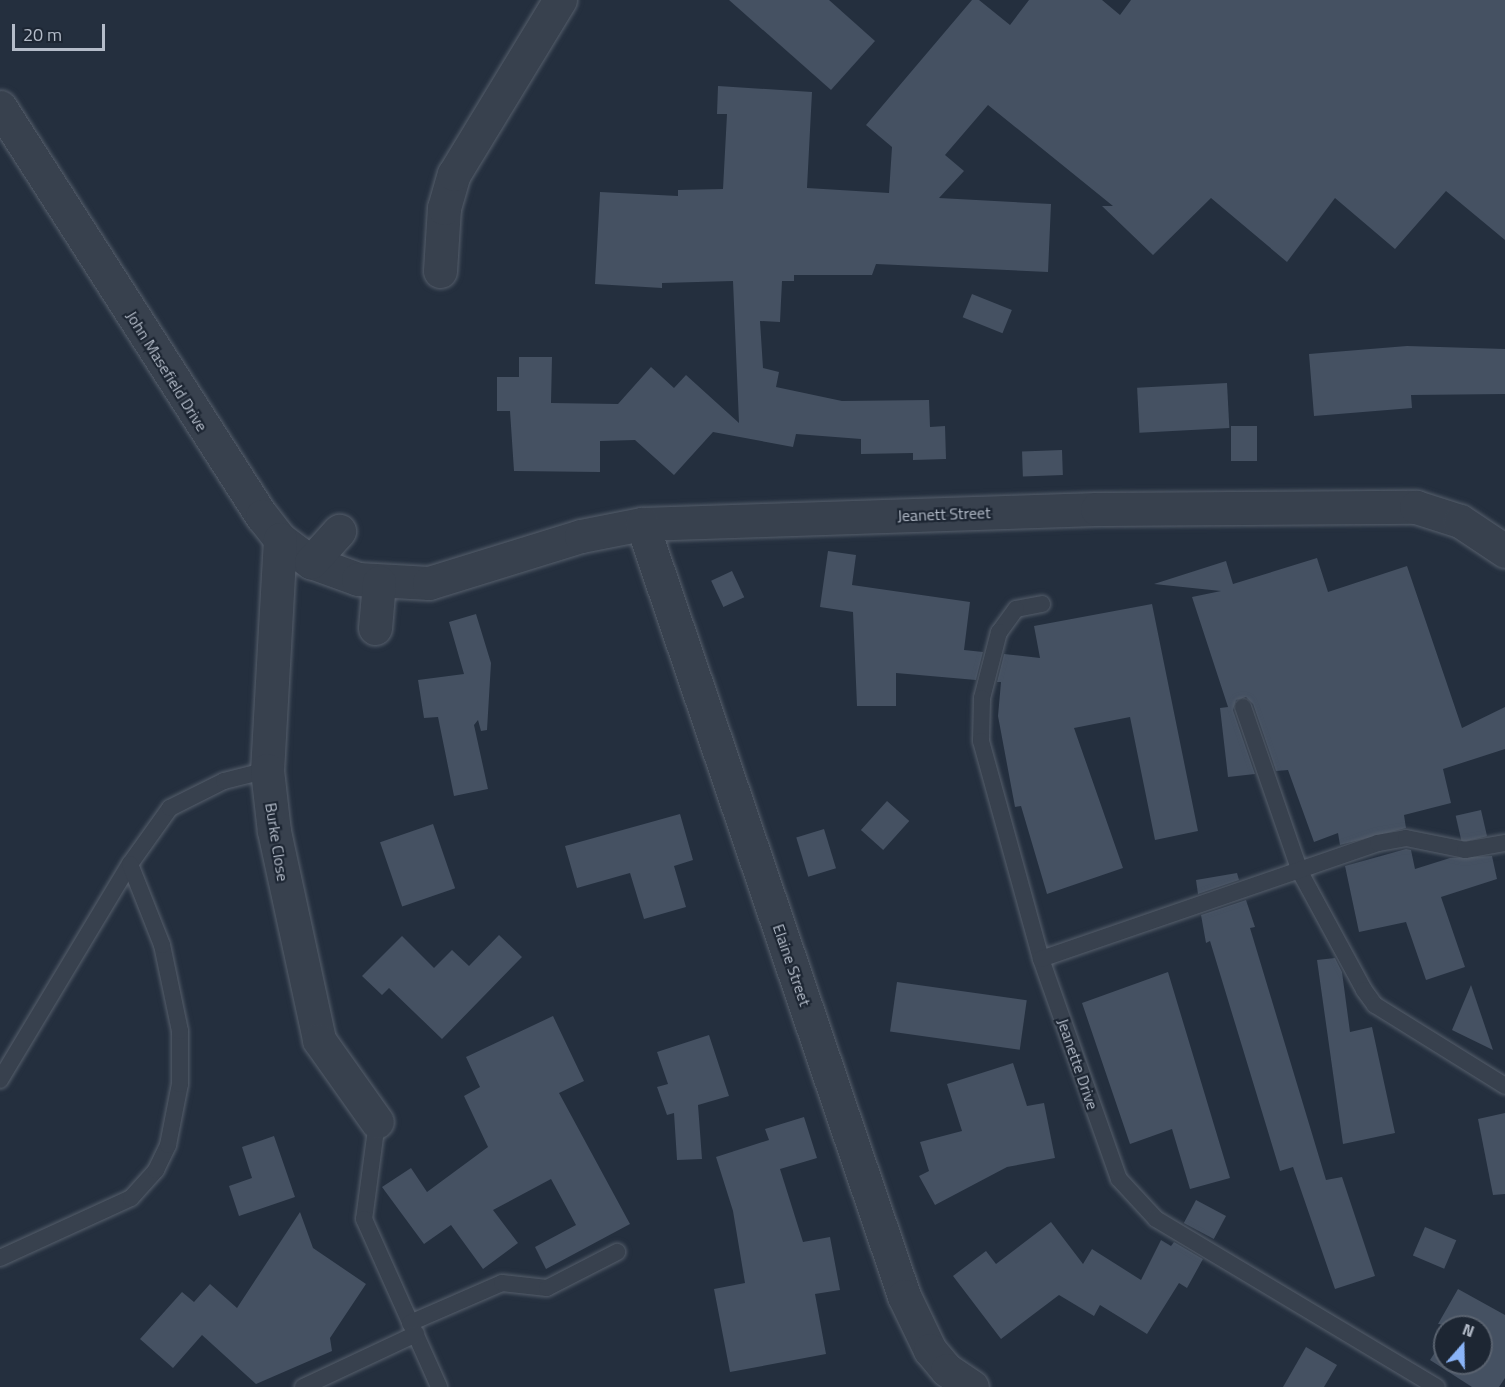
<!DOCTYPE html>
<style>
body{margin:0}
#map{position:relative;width:1505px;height:1387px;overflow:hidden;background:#242f3e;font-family:"Titillium Web",sans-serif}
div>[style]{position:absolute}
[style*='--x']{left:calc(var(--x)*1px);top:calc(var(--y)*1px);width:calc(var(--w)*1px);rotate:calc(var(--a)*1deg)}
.building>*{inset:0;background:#455162;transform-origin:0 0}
.roads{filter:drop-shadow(0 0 2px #565f6c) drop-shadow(0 0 2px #565f6c)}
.service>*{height:16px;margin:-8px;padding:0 8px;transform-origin:8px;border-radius:8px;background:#38414e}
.minor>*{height:33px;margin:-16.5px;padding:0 16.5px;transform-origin:16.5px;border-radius:16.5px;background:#38414e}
span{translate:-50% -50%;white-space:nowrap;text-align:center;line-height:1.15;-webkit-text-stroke:4.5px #1d2633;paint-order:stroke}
.street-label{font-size:16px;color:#b4bcc9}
.north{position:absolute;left:1433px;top:1315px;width:60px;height:60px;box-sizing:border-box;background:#1d2633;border:2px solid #59626f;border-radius:50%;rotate:20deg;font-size:16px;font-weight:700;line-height:24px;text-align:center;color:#b4bcc9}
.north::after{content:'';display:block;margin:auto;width:21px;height:27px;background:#8ab4f8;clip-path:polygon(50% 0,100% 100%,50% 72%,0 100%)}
.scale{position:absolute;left:12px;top:24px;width:93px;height:27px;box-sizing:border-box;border:3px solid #b4bcc9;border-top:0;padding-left:8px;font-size:18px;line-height:21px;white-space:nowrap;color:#b4bcc9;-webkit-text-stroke:4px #1d2633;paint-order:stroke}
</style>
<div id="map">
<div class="building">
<div style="clip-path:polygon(729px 0,829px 0,875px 41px,831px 90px)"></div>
<div style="clip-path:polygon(972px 0,979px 0,1010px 25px,1029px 0,1102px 0,1120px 15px,1131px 0,1505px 0,1505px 240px,1446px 191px,1395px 249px,1335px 198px,1287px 262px,1211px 198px,1153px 255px,1102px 206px,1113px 206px,988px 105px,945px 155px,964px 171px,939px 198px,1051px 204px,1048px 272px,876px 264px,872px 275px,794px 275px,794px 281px,782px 281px,780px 322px,760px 321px,763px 368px,779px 372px,776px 387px,842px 401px,929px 400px,930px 427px,945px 426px,946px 459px,913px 460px,913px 453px,861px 454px,861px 439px,796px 434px,793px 447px,713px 432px,674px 475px,635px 440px,600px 441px,600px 472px,514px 471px,510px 411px,497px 411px,497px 377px,519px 377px,519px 357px,552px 357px,551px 403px,618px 404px,651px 367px,674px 388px,686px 375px,739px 423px,733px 281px,662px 283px,662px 288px,595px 284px,600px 192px,678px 196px,678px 190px,723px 189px,727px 114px,717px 114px,718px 86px,812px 92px,807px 188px,889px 193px,892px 147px,866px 125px)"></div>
<div style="left:972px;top:294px;width:43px;height:25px;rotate:22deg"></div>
<div style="clip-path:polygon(1407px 346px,1505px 349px,1505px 394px,1411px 395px,1412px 408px,1314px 416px,1309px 354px)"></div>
<div style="left:1227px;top:383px;width:45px;height:90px;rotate:87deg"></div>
<div style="left:1231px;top:426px;width:26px;height:35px"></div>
<div style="left:1062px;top:450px;width:25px;height:40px;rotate:88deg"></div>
<div style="clip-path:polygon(828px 551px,856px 555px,852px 585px,970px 602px,964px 650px,983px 652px,976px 680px,896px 673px,896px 706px,857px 706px,853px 612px,820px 607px)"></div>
<div style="clip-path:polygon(1317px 558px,1328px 592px,1407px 566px,1462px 728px,1505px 707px,1505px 749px,1443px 769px,1451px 803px,1404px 815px,1406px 828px,1340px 845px,1338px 833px,1314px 842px,1288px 770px,1276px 771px,1253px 704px,1246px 697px,1236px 700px,1233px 710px,1255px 774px,1228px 777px,1220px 708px,1228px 707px,1192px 597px,1221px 591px,1154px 584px,1226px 561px,1233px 584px)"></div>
<div style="left:732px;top:571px;width:29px;height:23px;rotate:65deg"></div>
<div style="clip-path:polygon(1152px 604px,1198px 831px,1155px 840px,1130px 717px,1074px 728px,1123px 868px,1047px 894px,1021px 806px,1015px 807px,998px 716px,1001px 682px,997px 682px,1004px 654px,1040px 658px,1034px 626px)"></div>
<div style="clip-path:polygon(476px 614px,491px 663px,487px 730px,481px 731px,478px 720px,474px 725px,488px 789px,454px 796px,438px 717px,424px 718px,418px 680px,464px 674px,449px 622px)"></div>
<div style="left:887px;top:801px;width:30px;height:39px;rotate:42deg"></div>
<div style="left:1481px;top:810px;width:27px;height:26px;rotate:77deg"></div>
<div style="clip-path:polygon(680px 814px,693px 860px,674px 866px,686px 907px,644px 919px,630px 873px,577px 888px,565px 846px)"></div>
<div style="left:433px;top:824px;width:68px;height:56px;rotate:71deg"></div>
<div style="left:824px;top:829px;width:41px;height:29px;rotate:73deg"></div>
<div style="clip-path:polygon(1406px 849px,1411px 850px,1415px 869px,1450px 858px,1492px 856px,1497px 879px,1441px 897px,1465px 967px,1426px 980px,1406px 922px,1359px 932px,1345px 866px)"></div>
<div style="clip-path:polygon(1237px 873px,1239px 880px,1198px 894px,1196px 880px)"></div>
<div style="clip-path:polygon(1246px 900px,1255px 927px,1250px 928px,1326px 1180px,1342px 1177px,1375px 1276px,1335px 1289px,1293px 1167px,1280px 1171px,1210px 941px,1206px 943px,1201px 915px)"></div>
<div style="clip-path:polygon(499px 935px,522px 957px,442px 1039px,389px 988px,382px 995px,362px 976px,402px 936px,434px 968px,452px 950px,469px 966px)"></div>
<div style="clip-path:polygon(1335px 958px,1342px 972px,1350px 1032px,1372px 1027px,1395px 1133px,1343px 1144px,1317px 960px)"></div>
<div style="clip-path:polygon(1168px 972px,1230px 1178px,1190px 1189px,1172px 1129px,1130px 1144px,1082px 1003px)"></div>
<div style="left:897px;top:982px;width:131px;height:50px;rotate:8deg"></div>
<div style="clip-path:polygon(1471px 985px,1493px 1050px,1452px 1030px)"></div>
<div style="clip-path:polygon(553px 1016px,584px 1081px,559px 1093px,630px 1224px,546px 1269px,535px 1247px,576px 1225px,551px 1179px,493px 1210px,518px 1243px,483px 1269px,451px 1225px,424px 1244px,382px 1187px,411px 1168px,427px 1192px,488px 1147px,464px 1096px,480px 1087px,466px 1057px)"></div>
<div style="clip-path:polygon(709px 1035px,729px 1096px,698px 1105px,702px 1159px,677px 1160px,674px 1113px,667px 1115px,657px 1087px,668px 1084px,657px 1052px)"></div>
<div style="clip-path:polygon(1013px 1063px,1027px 1106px,1044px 1103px,1055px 1158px,1007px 1167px,935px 1205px,919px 1176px,929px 1171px,920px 1142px,962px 1131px,947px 1084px)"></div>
<div style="clip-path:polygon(1505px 1113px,1505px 1194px,1493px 1195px,1478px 1119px)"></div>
<div style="clip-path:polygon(804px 1117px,817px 1158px,780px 1169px,803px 1242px,830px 1237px,840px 1290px,815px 1294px,826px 1354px,730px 1372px,714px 1289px,745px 1283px,733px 1211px,716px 1157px,769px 1140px,765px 1129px)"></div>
<div style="clip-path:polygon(274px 1136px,295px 1197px,239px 1216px,229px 1186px,252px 1178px,242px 1147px)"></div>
<div style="left:1196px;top:1200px;width:34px;height:26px;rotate:28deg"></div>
<div style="clip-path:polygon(300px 1212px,313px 1248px,366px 1284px,330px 1338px,332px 1351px,256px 1384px,202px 1335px,173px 1368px,140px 1339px,182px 1292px,194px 1302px,210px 1284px,237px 1308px)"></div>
<div style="clip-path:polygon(1051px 1222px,1083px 1264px,1092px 1249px,1141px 1280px,1161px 1240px,1171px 1246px,1174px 1242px,1203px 1259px,1187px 1288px,1179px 1283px,1147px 1334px,1100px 1305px,1094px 1316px,1059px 1295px,1001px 1339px,953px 1276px,986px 1251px,996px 1264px)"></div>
<div style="left:1425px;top:1227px;width:34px;height:31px;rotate:23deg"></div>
<div style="clip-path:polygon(1458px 1289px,1505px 1315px,1505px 1378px,1499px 1387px,1472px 1387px,1430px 1360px,1445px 1337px,1445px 1363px,1481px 1363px,1481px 1327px,1438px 1324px)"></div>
<div style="clip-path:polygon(1306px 1347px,1337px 1365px,1324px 1387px,1283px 1387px)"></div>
</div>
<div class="roads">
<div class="service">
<div style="--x:1042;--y:604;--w:26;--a:169"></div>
<div style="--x:1016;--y:609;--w:29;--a:126"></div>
<div style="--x:999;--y:632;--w:68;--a:104.4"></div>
<div style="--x:982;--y:698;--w:43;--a:91.3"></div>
<div style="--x:981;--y:741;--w:226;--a:74.6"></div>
<div style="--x:1041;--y:959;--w:233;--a:70.5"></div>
<div style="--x:1119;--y:1179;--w:54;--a:47.2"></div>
<div style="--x:1156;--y:1219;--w:327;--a:30.9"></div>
<div style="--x:1243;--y:707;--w:175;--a:70.9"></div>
<div style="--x:1300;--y:872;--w:134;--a:61.5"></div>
<div style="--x:1364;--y:990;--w:19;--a:54"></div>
<div style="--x:1375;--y:1005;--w:153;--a:31.9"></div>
<div style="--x:1041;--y:959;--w:356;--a:-19"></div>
<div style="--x:1378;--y:843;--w:28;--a:-10"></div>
<div style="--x:1406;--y:838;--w:60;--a:11.5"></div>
<div style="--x:1465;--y:850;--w:41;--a:-9.9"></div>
<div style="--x:0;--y:1080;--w:252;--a:-59"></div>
<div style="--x:130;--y:864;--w:69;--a:-54.5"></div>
<div style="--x:170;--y:808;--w:60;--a:-26.6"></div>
<div style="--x:224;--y:781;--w:44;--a:-14.3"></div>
<div style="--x:377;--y:1122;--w:98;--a:97.6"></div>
<div style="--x:364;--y:1219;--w:184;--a:65.9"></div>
<div style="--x:0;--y:1258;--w:144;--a:-24.6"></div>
<div style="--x:131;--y:1198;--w:38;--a:-48"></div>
<div style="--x:156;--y:1170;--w:28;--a:-64"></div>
<div style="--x:168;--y:1145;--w:62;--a:-78.9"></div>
<div style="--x:180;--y:1084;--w:53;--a:-90"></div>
<div style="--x:180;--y:1031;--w:88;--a:-101.8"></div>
<div style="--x:162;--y:945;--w:87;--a:-111.6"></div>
<div style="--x:410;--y:1323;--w:100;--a:-23.5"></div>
<div style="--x:502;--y:1283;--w:45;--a:6.3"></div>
<div style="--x:547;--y:1288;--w:79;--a:-27.2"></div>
<div style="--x:303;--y:1387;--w:125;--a:-25.1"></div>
</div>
<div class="minor">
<div style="--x:0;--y:107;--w:486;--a:57.4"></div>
<div style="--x:262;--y:516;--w:29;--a:52"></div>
<div style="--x:280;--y:539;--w:39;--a:37"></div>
<div style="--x:311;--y:562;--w:50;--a:19.9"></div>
<div style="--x:358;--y:579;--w:71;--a:3.2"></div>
<div style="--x:429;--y:583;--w:159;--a:-17.2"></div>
<div style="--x:581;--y:536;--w:62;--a:-11.1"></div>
<div style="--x:642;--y:524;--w:455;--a:-1.9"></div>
<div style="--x:1097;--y:509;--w:319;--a:-0.4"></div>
<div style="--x:1416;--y:507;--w:46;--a:17.7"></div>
<div style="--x:1460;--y:521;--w:54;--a:33.7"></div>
<div style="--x:440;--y:271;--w:63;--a:-86.4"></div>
<div style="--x:444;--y:208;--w:35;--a:-74"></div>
<div style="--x:454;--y:174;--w:204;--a:-58.7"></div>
<div style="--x:642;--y:524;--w:815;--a:71.25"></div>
<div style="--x:904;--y:1296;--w:60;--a:64.3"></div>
<div style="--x:930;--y:1350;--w:26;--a:50"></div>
<div style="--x:947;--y:1370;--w:30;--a:34"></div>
<div style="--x:280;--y:539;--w:231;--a:93.2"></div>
<div style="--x:267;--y:770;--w:61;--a:83.5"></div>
<div style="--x:274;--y:831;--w:214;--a:77.8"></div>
<div style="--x:319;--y:1040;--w:100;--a:54.7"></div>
<div style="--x:311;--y:562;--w:42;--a:-47.9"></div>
<div style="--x:375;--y:628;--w:46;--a:-85"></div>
</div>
</div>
<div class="street-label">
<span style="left:167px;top:371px;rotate:58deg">John Masefield Drive</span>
<span style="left:944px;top:514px;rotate:-2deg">Jeanett Street</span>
<span style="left:277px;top:842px;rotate:81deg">Burke Close</span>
<span style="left:792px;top:965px;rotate:71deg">Elaine Street</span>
<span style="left:1078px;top:1064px;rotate:71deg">Jeanette Drive</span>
</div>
<div class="north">N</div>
<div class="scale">20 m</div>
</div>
